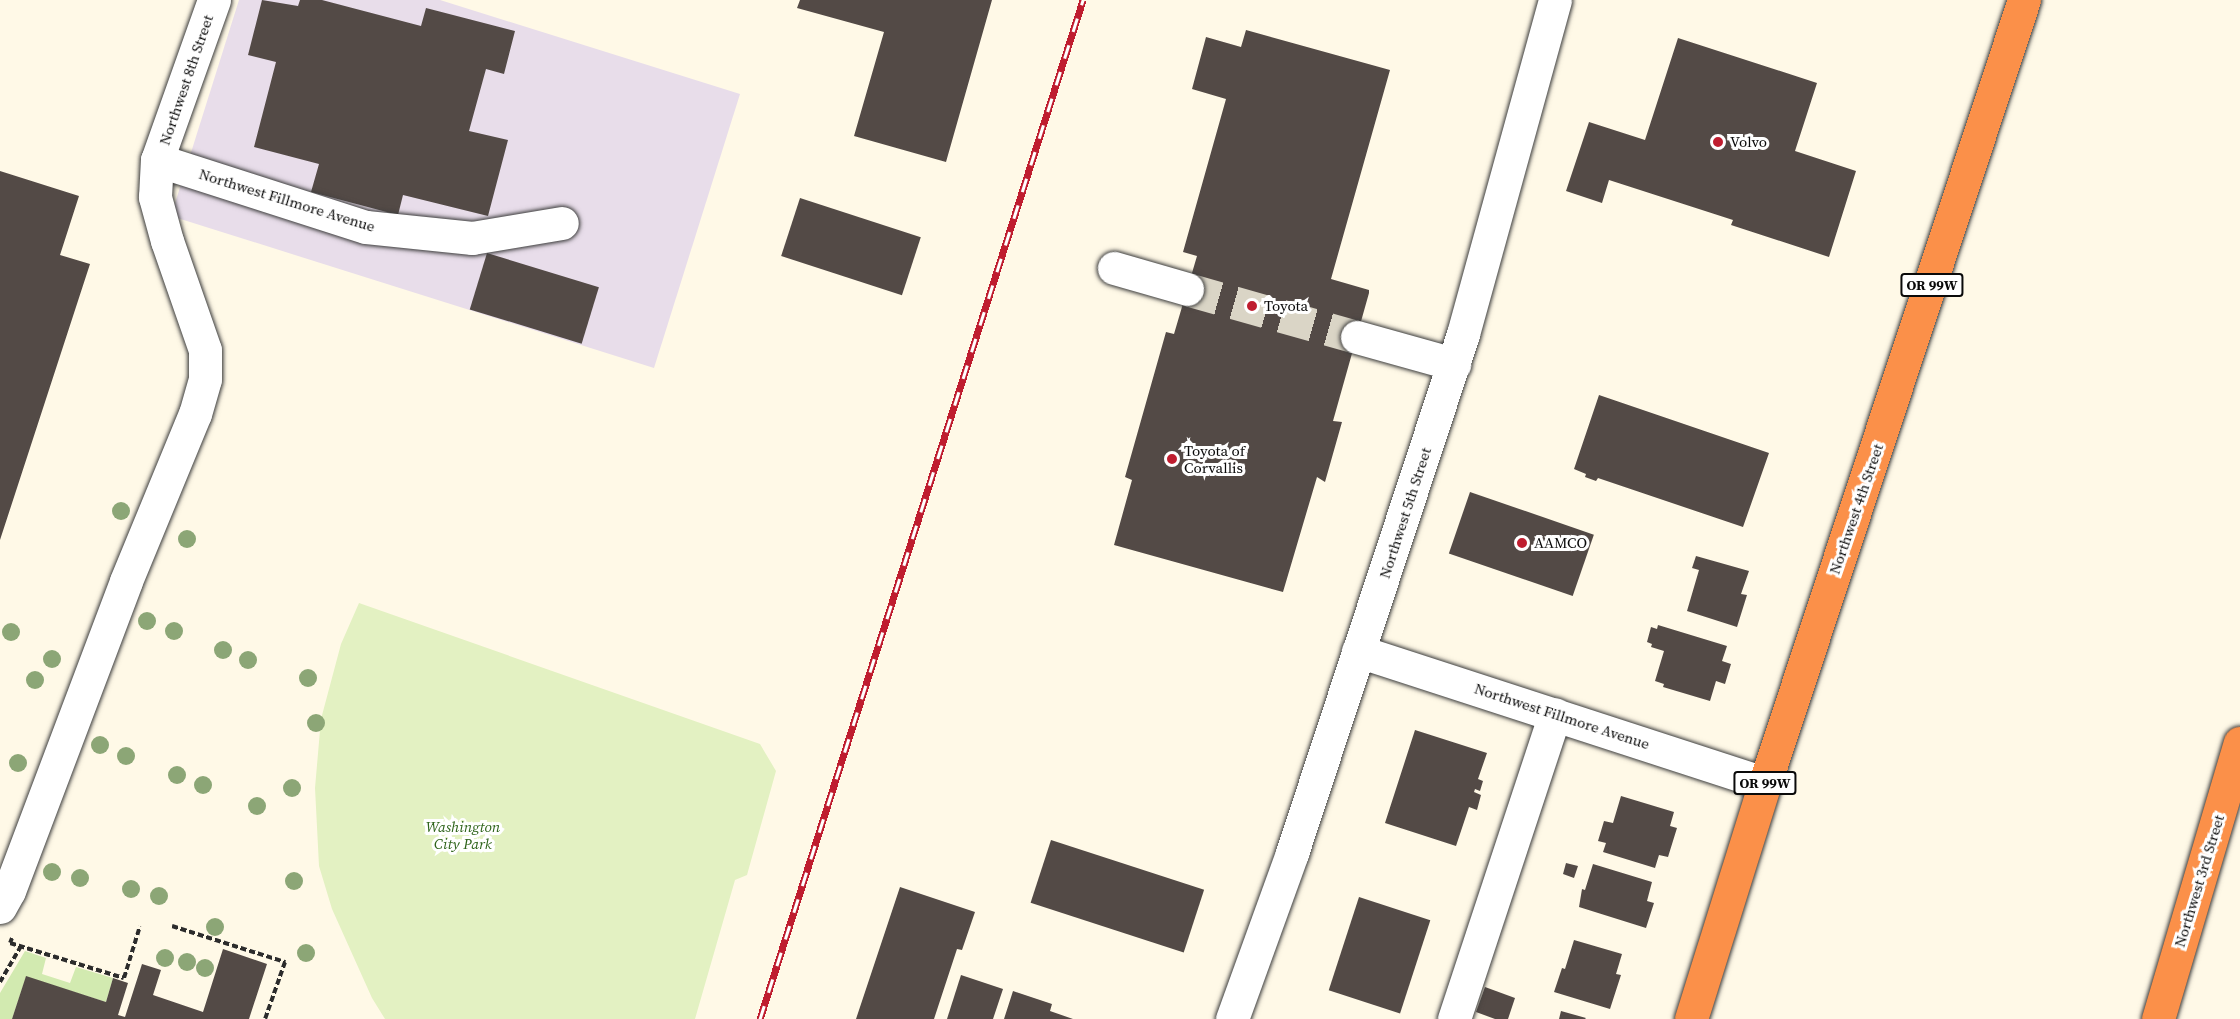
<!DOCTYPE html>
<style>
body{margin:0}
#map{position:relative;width:2240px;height:1019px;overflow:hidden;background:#fff9e7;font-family:"Source Serif 4",serif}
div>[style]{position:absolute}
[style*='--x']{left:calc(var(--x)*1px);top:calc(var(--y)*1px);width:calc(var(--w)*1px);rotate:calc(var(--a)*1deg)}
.industrial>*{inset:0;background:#e8ddea}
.green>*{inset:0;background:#d2eab0}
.pitch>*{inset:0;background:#e3f1c2}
.building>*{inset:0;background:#534a46;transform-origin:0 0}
.minor-tunnel>*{height:33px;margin-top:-16.5px;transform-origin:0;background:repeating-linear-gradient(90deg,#dad5c6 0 33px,transparent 0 49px)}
.path>*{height:4px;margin-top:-2px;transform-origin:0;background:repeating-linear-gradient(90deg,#2c2c2c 0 6px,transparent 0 9px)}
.roads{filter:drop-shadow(0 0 2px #3d3d3d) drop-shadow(0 0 2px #3d3d3d)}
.minor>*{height:33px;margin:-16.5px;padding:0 16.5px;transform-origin:16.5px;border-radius:16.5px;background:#fff}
.highway>*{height:33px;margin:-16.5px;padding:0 16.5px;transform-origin:16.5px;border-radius:16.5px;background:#fb9049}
.rail>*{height:7px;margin-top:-3.5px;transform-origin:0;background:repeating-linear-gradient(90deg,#fff 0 14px,#bf1d2f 0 28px);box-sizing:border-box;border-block:2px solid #bf1d2f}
.trees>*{width:18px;height:18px;margin:-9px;border-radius:50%;background:#8ca676}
.dots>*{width:16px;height:16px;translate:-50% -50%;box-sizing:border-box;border:3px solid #fff;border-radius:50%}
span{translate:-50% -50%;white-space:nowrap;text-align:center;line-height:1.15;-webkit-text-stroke:6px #fff;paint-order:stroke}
.shield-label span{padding:2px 4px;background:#fff;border:2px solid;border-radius:4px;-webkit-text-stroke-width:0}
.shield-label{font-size:14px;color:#0a0a0a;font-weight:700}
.street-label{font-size:15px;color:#0a0a0a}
.poi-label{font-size:15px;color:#0a0a0a}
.left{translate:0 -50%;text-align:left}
.park-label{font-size:15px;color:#2d6319;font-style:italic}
</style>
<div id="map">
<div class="industrial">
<div style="clip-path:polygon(239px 0,440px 0,740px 94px,654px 368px,171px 216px)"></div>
</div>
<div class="green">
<div style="clip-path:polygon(25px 951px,46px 958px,42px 974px,70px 983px,76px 967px,113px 978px,106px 1002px,26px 977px,12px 1019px,0 1019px,0 993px)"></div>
</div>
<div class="pitch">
<div style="clip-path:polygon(359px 603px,760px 744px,776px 771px,747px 875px,735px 880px,695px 1019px,385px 1019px,372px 998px,332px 909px,319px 866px,315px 788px,321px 719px,341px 644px)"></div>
</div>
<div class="building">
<div style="clip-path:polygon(262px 0,298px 6px,300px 0,322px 0,421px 26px,426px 8px,515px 31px,504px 74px,486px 69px,469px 131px,508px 140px,488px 216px,403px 195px,398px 215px,311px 192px,319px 164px,254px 147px,276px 62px,248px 55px)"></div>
<div style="clip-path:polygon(800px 0,992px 0,946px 162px,854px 136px,884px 32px,797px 8px)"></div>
<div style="clip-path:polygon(1246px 30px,1390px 70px,1331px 279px,1369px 290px,1369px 293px,1333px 421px,1342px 422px,1325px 482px,1317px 477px,1283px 592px,1114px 545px,1132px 480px,1125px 477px,1166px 332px,1174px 334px,1197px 256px,1183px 252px,1226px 99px,1192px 89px,1206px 37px,1241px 47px)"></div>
<div style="clip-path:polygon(1678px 38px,1817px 83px,1795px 151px,1856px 171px,1829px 257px,1731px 225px,1733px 220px,1609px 180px,1602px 203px,1566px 191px,1589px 122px,1645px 140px)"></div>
<div style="clip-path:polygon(0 171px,79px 196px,60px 255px,90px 264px,0 540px)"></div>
<div style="left:800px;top:198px;width:127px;height:61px;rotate:18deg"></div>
<div style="left:487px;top:253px;width:117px;height:59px;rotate:17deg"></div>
<div style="clip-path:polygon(1599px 395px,1769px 453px,1743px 527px,1598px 478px,1596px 481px,1585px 477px,1586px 474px,1574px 469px)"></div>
<div style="left:1470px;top:492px;width:131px;height:65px;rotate:19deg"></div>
<div style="clip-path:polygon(1696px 556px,1749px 571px,1741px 594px,1747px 595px,1737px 627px,1687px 611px,1699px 570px,1692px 568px)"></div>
<div style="clip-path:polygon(1658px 625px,1727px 646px,1722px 661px,1731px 664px,1725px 684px,1716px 681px,1710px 701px,1663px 687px,1664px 684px,1655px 681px,1664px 651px,1651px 647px,1652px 644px,1647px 642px,1651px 627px,1657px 629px)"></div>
<div style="clip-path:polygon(1415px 730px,1487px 753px,1478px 779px,1483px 781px,1480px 791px,1475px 789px,1474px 792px,1481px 795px,1477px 810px,1469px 807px,1456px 846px,1385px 823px)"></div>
<div style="clip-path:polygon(1621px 796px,1674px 812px,1670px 826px,1677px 828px,1668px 857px,1659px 855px,1655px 868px,1603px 852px,1606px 843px,1598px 841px,1604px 821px,1613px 823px)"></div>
<div style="left:1051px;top:840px;width:161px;height:66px;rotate:18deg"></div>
<div style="clip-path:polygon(1566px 863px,1578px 866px,1574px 878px,1563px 874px)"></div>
<div style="clip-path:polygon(1593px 864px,1652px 882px,1647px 901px,1654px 903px,1646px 928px,1579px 907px,1582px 889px,1585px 890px)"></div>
<div style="clip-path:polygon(900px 887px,975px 912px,962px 950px,957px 949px,934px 1019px,856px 1019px)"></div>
<div style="left:1359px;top:897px;width:75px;height:98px;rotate:18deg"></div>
<div style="clip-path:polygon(1574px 940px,1622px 954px,1616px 974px,1621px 975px,1610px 1009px,1554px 992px,1562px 968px,1565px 969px)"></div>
<div style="clip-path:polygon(223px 949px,267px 964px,249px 1019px,12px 1019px,26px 976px,106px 1002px,113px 978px,128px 983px,118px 1015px,125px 1017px,142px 964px,161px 970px,153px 995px,203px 1012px)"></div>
<div style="clip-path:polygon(961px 975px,1003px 989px,993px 1019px,947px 1019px)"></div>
<div style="clip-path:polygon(1485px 987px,1515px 998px,1508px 1019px,1495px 1019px,1476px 1012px)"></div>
<div style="clip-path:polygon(1013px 991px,1052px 1004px,1050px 1011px,1073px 1019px,1004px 1019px)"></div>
<div style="clip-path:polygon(1561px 1011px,1586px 1018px,1585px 1019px,1559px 1019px)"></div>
</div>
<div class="minor-tunnel">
<div style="--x:1187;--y:289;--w:177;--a:15.8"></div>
</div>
<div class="path">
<div style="--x:172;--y:926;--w:119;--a:17.7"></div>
<div style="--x:285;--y:962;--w:60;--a:109.3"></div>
<div style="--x:12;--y:938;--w:5;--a:112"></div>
<div style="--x:10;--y:943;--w:119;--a:17.1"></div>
<div style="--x:124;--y:978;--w:54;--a:-72.9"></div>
<div style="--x:0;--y:982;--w:42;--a:-59.7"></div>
</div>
<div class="roads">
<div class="minor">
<div style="--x:157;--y:160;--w:219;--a:17.8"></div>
<div style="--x:366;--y:227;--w:107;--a:5.9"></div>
<div style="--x:472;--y:238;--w:91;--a:-9.5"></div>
<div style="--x:1114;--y:268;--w:76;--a:16"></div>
<div style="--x:1357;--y:337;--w:101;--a:15.6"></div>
<div style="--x:1358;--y:651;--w:428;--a:18"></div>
<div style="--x:0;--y:907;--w:18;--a:-61"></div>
<div style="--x:9;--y:891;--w:331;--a:-69.3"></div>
<div style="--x:126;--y:581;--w:181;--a:-67.6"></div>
<div style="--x:195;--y:414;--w:36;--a:-74"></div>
<div style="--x:205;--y:379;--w:29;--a:-90"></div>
<div style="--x:205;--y:350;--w:115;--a:-109.2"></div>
<div style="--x:167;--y:241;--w:46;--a:-105.3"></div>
<div style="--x:155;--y:197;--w:37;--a:-87"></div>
<div style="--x:157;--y:160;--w:170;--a:-70.4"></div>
<div style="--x:1232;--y:1019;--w:177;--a:-70.1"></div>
<div style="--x:1292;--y:853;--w:546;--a:-71.76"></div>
<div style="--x:1463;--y:334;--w:346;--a:-74.6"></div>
<div style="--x:1454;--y:1019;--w:321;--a:-71.7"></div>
</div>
<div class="highway">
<div style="--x:1691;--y:1019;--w:247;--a:-72.6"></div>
<div style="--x:1765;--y:783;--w:825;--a:-71.7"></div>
<div style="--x:2158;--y:1019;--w:288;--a:-73.5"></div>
</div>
</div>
<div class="rail">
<div style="--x:760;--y:1019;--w:1069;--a:-72.41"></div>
</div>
<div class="trees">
<div style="left:121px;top:511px"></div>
<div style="left:187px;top:539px"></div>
<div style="left:147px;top:621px"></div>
<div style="left:174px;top:631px"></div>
<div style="left:11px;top:632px"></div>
<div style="left:223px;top:650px"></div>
<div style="left:52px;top:659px"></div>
<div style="left:248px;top:660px"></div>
<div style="left:308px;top:678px"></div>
<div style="left:35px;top:680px"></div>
<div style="left:316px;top:723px"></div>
<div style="left:100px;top:745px"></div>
<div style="left:126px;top:756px"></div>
<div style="left:18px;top:763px"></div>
<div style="left:177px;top:775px"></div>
<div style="left:203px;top:785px"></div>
<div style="left:292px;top:788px"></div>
<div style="left:257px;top:806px"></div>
<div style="left:52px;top:872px"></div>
<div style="left:80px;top:878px"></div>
<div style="left:294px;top:881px"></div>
<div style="left:131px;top:889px"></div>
<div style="left:159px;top:896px"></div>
<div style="left:215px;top:927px"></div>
<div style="left:306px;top:953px"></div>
<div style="left:165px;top:958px"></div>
<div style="left:187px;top:962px"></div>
<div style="left:205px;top:968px"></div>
</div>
<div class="dots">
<div style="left:1718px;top:142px;background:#bf1d2f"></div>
<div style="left:1252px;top:306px;background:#bf1d2f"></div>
<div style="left:1172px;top:459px;background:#bf1d2f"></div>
<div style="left:1522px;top:543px;background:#bf1d2f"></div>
</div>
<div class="shield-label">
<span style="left:1932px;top:285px">OR 99W</span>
<span style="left:1765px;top:783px">OR 99W</span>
</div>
<div class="street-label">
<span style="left:186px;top:80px;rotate:-71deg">Northwest 8th Street</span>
<span style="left:287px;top:200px;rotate:17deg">Northwest Fillmore Avenue</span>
<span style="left:1856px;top:509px;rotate:-71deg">Northwest 4th Street</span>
<span style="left:1405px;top:513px;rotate:-72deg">Northwest 5th Street</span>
<span style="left:1562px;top:716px;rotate:18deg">Northwest Fillmore Avenue</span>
<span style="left:2199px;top:881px;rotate:-73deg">Northwest 3rd Street</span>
</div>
<div class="poi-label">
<span class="left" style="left:1730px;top:142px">Volvo</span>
<span class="left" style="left:1264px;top:306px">Toyota</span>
<span class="left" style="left:1184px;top:459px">Toyota of<br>Corvallis</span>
<span class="left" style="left:1534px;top:543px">AAMCO</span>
</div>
<div class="park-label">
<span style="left:463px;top:835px">Washington<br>City Park</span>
</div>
</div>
